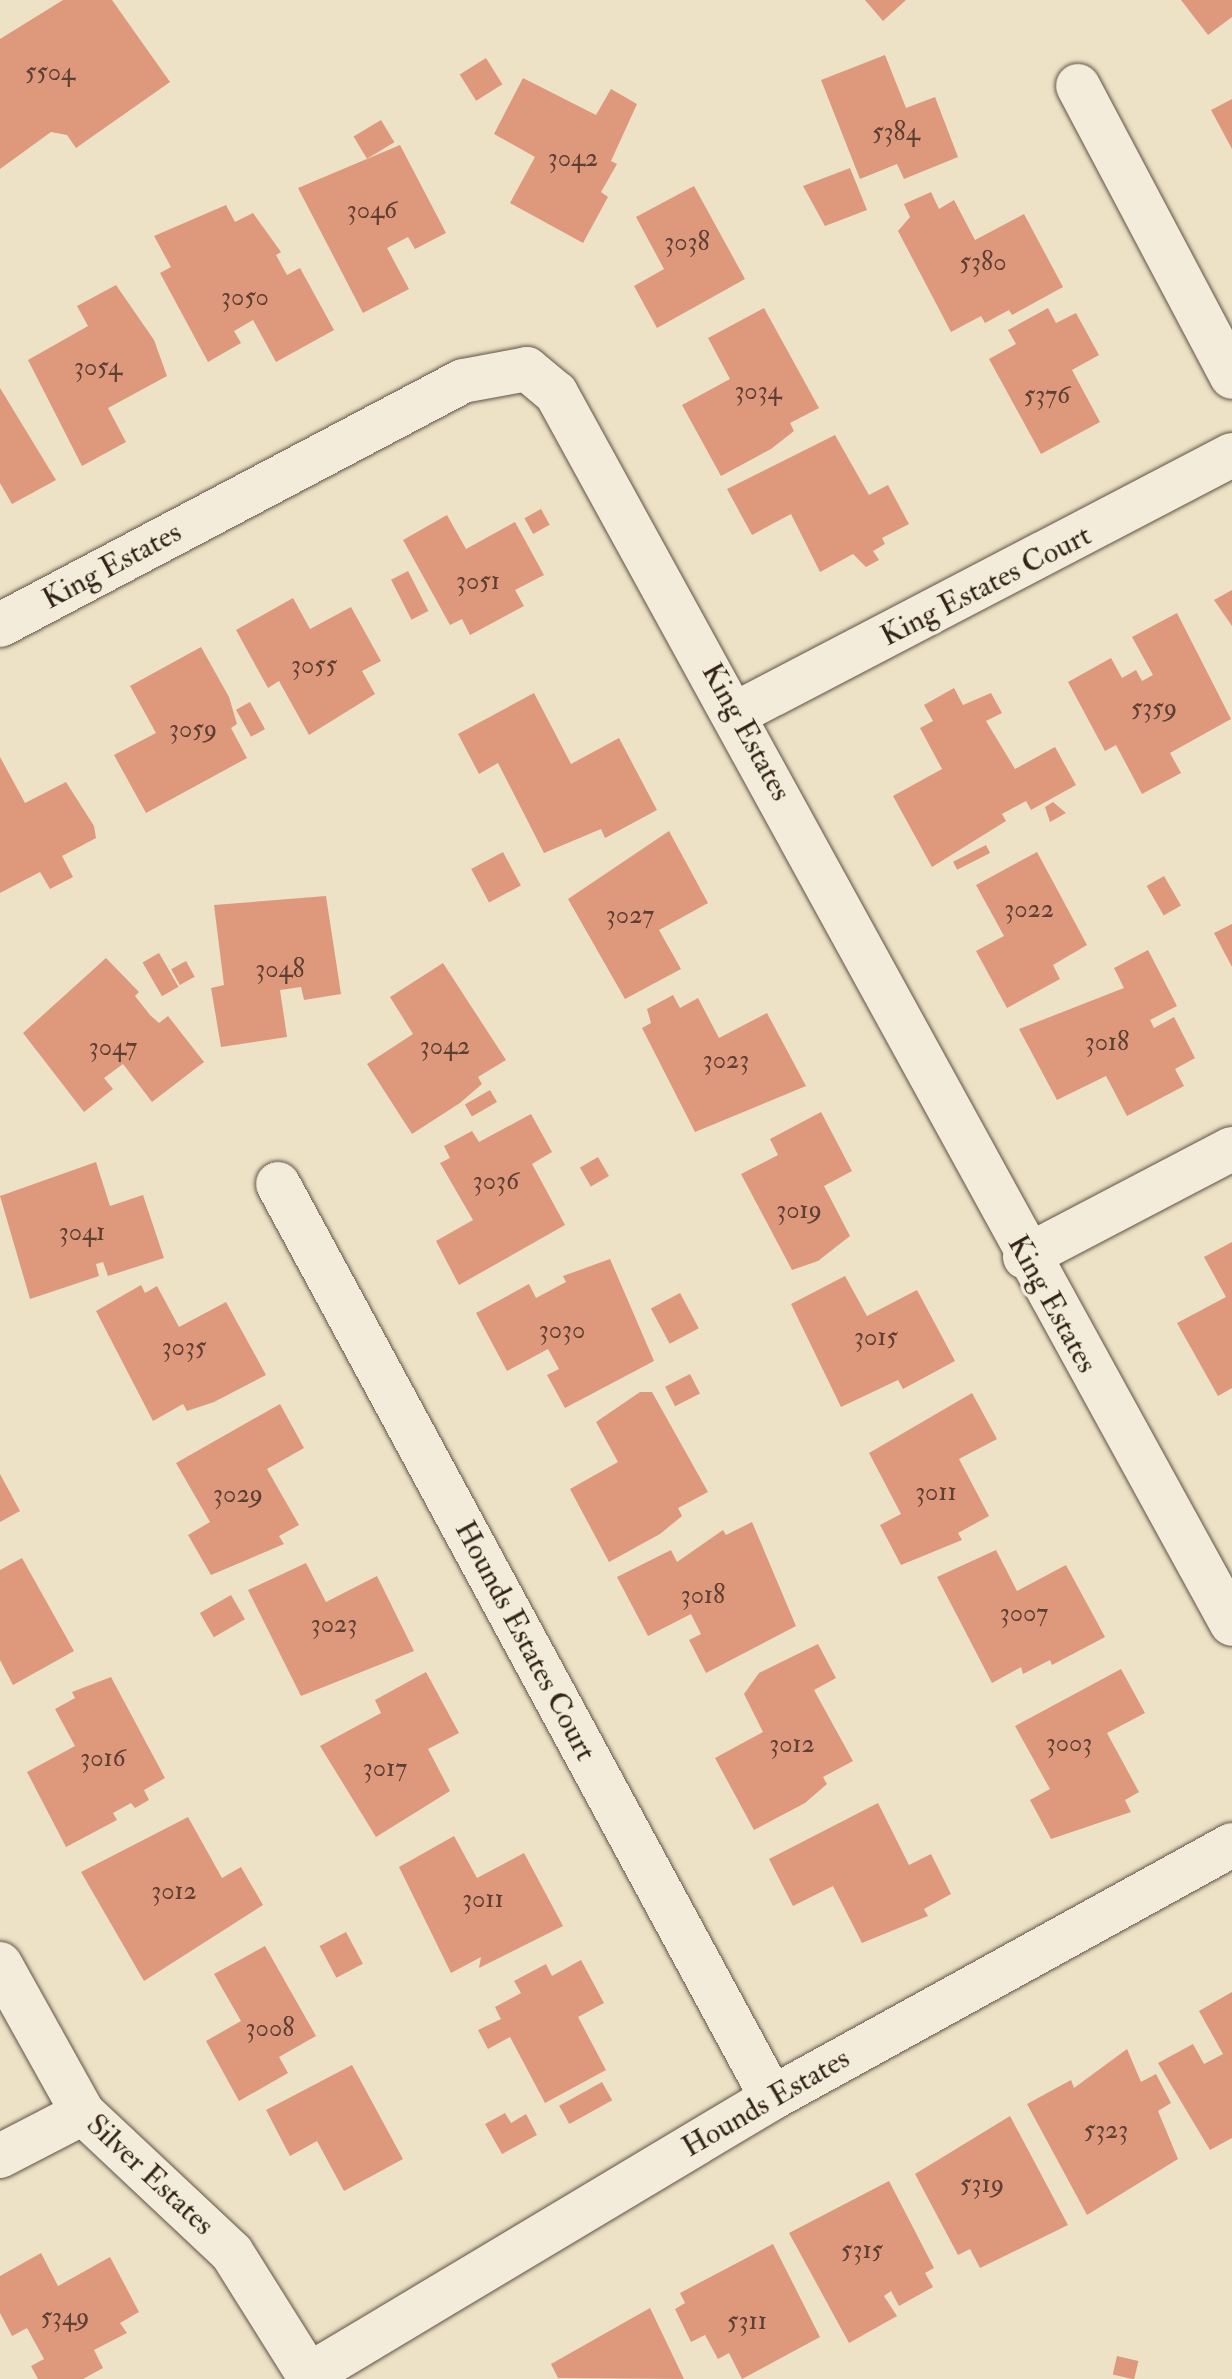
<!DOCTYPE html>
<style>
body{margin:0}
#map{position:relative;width:1232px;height:2379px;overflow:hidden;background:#ede2c6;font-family:"IM FELL Double Pica",serif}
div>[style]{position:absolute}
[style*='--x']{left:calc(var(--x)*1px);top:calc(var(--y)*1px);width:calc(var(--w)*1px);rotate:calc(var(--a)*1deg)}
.building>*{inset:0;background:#de997d;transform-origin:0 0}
.roads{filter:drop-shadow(0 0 2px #625345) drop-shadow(0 0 2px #625345)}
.street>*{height:44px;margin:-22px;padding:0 22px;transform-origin:22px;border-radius:22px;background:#f3ecda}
span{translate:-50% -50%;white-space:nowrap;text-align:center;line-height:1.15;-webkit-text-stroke:7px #f3ecda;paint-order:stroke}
.number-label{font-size:26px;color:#5e4033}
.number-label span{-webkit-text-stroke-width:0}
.street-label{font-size:30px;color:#33231a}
</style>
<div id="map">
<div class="building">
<div style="clip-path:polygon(63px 0,112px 0,170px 82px,76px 148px,67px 135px,51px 132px,0 169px,0 39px)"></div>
<div style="clip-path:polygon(865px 0,906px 0,883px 21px)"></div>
<div style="clip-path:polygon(1181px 0,1232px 0,1232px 17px,1208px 35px)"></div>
<div style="clip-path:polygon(885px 55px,906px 108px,935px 97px,958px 157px,904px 179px,897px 164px,860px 179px,821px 80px)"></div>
<div style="left:486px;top:58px;width:31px;height:31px;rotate:58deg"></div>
<div style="clip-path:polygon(523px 78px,596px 115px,611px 89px,637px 104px,611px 161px,617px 164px,601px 192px,608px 197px,583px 243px,510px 203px,535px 157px,494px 134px)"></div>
<div style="clip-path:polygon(1232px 99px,1232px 149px,1211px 110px)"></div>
<div style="left:381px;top:120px;width:26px;height:32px;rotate:59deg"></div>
<div style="clip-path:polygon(400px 145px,446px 233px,415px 249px,408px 237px,387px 248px,409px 289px,363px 313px,298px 188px)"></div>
<div style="clip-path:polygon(850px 168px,867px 210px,825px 226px,803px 186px)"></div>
<div style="clip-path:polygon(694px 186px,745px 279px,657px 328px,634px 286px,664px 269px,636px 217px)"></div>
<div style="clip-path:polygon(931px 192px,939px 209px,954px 200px,975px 240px,1024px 214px,1063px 287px,1012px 315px,1009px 310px,985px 323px,981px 316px,951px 332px,898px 231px,910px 217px,904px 204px)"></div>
<div style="clip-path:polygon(226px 205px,235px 222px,253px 213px,281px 252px,276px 255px,287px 275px,300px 268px,334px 330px,276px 362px,253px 320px,234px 331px,241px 343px,208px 362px,160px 273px,171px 267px,154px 236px)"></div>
<div style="clip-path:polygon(116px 285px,154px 340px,167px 376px,108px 408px,126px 442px,82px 466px,28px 360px,88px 326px,77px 306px)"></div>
<div style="clip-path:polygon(764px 308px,819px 408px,790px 423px,794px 431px,771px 449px,721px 476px,682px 405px,730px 379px,708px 338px)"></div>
<div style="clip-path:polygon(1048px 308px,1056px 323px,1076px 313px,1099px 355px,1072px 370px,1100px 422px,1041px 454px,989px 359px,1016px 344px,1008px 330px)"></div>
<div style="clip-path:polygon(0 388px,56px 480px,12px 504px,0 483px)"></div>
<div style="clip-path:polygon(835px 435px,869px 495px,888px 485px,909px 524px,882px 538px,885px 544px,873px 551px,879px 560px,866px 567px,853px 554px,820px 572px,791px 514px,752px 535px,727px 489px)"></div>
<div style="left:541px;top:509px;width:18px;height:19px;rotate:61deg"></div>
<div style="clip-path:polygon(447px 515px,466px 549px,515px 522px,544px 575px,515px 590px,524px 606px,470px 635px,462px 619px,450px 625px,403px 540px)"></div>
<div style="left:408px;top:571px;width:45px;height:19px;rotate:63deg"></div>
<div style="clip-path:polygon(1232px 590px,1232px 626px,1214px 600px)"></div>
<div style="clip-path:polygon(293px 598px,310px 629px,351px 607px,381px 661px,362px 671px,375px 694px,309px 735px,279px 681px,268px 688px,236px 630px)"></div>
<div style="clip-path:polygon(1177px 613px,1231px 719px,1170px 753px,1181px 773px,1142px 794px,1116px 745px,1105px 751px,1068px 682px,1111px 658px,1122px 678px,1136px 670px,1142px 681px,1153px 675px,1132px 637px)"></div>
<div style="clip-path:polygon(201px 647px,229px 697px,237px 724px,231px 728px,247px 758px,146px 813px,114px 755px,156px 733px,130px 686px)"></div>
<div style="clip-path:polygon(954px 688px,963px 705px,991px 693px,1002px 713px,986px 721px,1015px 769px,1055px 747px,1076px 785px,1031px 810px,1026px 801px,1002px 814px,1006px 821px,932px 867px,893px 796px,942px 769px,920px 728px,933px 721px,924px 705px)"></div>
<div style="clip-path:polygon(534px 693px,571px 764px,619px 738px,657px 810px,605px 838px,601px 829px,544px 853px,498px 763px,479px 774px,458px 734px)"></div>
<div style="left:250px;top:702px;width:31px;height:16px;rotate:61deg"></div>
<div style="clip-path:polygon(0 757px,25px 803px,66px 782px,94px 826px,96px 838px,62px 856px,73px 877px,50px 889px,40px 872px,0 893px)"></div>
<div style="clip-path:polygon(1053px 802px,1066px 813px,1050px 822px,1045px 807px)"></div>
<div style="clip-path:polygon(669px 831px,708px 903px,659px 930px,681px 969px,625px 999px,568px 899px)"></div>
<div style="left:986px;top:845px;width:9px;height:37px;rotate:63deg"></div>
<div style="left:503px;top:852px;width:38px;height:36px;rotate:62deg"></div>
<div style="clip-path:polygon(1037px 852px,1087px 945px,1053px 965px,1060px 979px,1007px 1008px,976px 951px,1004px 936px,976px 885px)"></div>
<div style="left:1164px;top:876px;width:34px;height:20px;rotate:60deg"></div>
<div style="clip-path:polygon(326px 896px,341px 994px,304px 1000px,301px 987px,280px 990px,287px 1037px,221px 1047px,211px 988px,224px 985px,214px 905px)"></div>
<div style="clip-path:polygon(1232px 924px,1232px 967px,1214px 933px)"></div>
<div style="clip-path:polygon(1148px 950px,1177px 1006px,1150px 1020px,1154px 1028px,1174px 1017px,1195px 1058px,1175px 1069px,1184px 1086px,1127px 1116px,1106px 1076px,1057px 1100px,1019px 1029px,1124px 988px,1114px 968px)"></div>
<div style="left:159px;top:953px;width:39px;height:19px;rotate:60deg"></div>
<div style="clip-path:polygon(106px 958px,139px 992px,135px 996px,150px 1015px,159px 1023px,168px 1016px,204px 1062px,152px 1102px,123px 1064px,104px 1078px,113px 1089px,84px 1112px,23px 1033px)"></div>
<div style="left:186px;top:961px;width:18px;height:17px;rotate:61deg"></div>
<div style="clip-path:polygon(443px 963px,506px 1060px,478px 1077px,482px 1084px,460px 1103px,412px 1134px,367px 1064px,413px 1034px,390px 997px)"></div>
<div style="clip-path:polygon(673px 995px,680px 1008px,698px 998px,719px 1038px,767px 1013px,806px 1086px,695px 1132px,642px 1028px,651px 1023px,647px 1009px)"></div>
<div style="left:490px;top:1090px;width:14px;height:29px;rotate:60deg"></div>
<div style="clip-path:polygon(821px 1112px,852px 1171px,824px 1186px,850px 1236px,818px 1261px,792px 1270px,741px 1174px,778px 1155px,770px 1139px)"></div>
<div style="clip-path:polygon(531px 1114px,552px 1152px,532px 1164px,565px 1225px,459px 1285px,436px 1241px,473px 1220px,440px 1163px,450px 1158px,444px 1146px,472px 1131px,479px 1142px)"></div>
<div style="left:598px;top:1157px;width:22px;height:21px;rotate:60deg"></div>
<div style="clip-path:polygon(96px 1162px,110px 1206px,143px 1195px,164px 1258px,108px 1276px,103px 1262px,96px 1264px,99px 1276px,30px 1299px,0 1196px)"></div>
<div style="clip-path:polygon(1232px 1242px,1232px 1388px,1218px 1396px,1177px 1323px,1226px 1297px,1204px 1257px)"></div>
<div style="clip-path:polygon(610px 1259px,654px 1361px,565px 1408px,547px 1375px,559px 1369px,548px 1349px,507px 1371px,476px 1313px,529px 1284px,536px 1298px,566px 1282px,563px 1276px)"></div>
<div style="clip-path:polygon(845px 1276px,867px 1316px,917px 1290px,955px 1361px,903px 1389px,898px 1380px,841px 1407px,791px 1304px)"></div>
<div style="clip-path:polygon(141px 1285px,145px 1293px,157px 1286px,179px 1327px,226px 1302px,266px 1375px,214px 1402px,187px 1411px,183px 1404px,153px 1421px,96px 1311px)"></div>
<div style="left:680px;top:1293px;width:40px;height:33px;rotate:62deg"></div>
<div style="left:690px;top:1374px;width:22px;height:28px;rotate:63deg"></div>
<div style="clip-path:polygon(640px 1392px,652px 1392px,708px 1492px,678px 1508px,682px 1516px,660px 1534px,609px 1562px,570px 1489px,618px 1462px,596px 1422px)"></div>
<div style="clip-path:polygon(972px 1393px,997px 1439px,959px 1459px,989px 1516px,958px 1533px,962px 1540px,901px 1565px,880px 1525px,901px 1514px,869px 1453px)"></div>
<div style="clip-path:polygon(280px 1404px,304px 1448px,267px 1469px,299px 1525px,279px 1536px,284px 1544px,211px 1575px,188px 1535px,210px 1522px,176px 1463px)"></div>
<div style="clip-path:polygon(0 1474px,20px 1511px,0 1522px)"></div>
<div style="clip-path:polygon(752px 1522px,796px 1626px,706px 1673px,689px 1640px,701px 1634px,691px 1614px,648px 1636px,617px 1577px,671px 1550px,677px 1562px,723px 1530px,726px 1535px)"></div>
<div style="clip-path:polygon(996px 1550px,1017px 1591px,1066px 1565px,1105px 1637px,1052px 1665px,1050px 1660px,1023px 1674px,1021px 1667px,992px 1683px,937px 1577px)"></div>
<div style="clip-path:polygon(22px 1558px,74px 1651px,13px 1685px,0 1660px,0 1570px)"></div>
<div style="clip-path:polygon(306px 1563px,326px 1602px,377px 1576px,414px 1651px,301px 1696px,248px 1590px)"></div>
<div style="left:231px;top:1595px;width:28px;height:36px;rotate:60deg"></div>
<div style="clip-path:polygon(818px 1644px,836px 1678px,814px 1690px,853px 1761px,823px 1777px,827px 1784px,805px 1803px,754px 1830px,715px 1758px,763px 1732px,744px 1694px,759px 1673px)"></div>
<div style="clip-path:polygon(1121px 1669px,1145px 1713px,1107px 1733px,1139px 1792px,1125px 1800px,1131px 1812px,1051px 1839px,1030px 1800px,1050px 1789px,1015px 1726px)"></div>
<div style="clip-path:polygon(426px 1672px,459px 1733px,428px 1749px,450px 1791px,376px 1837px,320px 1746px,381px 1713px,375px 1700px)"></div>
<div style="clip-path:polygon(111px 1677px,165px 1778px,144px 1790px,149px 1800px,135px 1808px,131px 1803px,113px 1813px,117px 1820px,66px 1847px,27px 1772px,75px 1746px,55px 1709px,75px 1698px,72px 1692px)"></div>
<div style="clip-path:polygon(878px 1803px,909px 1865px,931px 1854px,951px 1894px,924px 1909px,928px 1916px,862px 1943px,833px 1886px,793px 1906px,769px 1859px)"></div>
<div style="clip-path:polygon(188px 1817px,222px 1878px,241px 1867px,263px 1905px,144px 1981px,81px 1872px)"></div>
<div style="clip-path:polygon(454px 1836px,477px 1878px,524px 1853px,563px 1926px,479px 1968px,481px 1957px,451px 1973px,399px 1867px)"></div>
<div style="left:346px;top:1932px;width:36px;height:30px;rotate:62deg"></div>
<div style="clip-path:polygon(265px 1946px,316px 2036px,279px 2057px,288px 2073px,239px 2101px,206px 2041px,241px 2021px,214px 1974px)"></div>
<div style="clip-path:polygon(581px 1960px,604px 2003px,578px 2017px,606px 2070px,545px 2103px,510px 2037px,488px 2049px,478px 2030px,501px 2019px,495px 2007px,521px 1993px,514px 1981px,546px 1964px,552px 1976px)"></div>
<div style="clip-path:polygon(1232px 1992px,1232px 2138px,1210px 2150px,1158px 2063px,1193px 2044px,1204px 2064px,1223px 2054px,1199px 2011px)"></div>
<div style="clip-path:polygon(1127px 2049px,1141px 2082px,1156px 2074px,1171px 2103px,1158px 2111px,1178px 2159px,1087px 2215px,1027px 2104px,1071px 2080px,1074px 2088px)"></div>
<div style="clip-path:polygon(352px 2065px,403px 2159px,344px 2191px,317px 2141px,290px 2156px,266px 2110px)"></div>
<div style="left:602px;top:2082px;width:21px;height:49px;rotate:61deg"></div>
<div style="clip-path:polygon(505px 2113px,511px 2123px,526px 2114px,537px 2135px,502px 2154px,485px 2124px)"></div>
<div style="clip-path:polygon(1010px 2116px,1068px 2225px,980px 2268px,970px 2249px,958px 2255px,915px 2174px)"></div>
<div style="clip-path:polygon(889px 2181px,934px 2268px,925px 2273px,933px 2287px,899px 2306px,891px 2291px,884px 2296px,897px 2316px,849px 2343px,789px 2233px)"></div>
<div style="clip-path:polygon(773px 2244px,820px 2337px,742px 2379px,729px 2353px,718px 2359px,705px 2335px,691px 2342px,675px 2309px,685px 2303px,680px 2293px)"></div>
<div style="clip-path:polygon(41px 2253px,58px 2286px,110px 2257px,139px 2312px,120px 2323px,127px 2333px,94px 2350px,103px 2368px,83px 2379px,38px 2379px,31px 2366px,44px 2359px,27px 2328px,12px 2336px,0 2313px,0 2276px)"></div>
<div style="clip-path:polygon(650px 2308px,684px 2379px,558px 2378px,551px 2364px)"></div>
<div style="left:1117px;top:2356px;width:22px;height:19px;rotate:13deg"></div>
</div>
<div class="roads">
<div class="street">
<div style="--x:1078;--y:86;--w:329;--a:62.1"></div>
<div style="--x:0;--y:625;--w:523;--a:-27.79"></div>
<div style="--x:463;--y:381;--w:65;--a:-10.6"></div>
<div style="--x:527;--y:369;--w:38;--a:40"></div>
<div style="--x:556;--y:393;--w:1404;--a:61.23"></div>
<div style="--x:737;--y:713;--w:558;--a:-27.53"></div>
<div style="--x:278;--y:1184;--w:1039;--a:61.61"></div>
<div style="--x:1025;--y:1257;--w:233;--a:-27.6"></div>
<div style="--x:0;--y:1964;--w:171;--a:60.9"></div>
<div style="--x:83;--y:2113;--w:204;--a:43.2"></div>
<div style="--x:232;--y:2253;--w:149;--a:57.9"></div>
<div style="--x:0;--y:2156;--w:93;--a:-27.4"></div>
<div style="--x:309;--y:2375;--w:540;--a:-30.89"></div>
<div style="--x:772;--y:2098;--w:525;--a:-28.81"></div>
</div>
</div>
<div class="number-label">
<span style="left:50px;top:73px">5504</span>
<span style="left:896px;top:133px">5384</span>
<span style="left:573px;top:159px">3042</span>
<span style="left:372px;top:211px">3046</span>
<span style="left:687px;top:243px">3038</span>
<span style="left:983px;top:263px">5380</span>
<span style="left:245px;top:298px">3050</span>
<span style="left:98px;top:368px">3054</span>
<span style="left:758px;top:392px">3034</span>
<span style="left:1047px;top:396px">5376</span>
<span style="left:478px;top:582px">3051</span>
<span style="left:314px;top:666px">3055</span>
<span style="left:1154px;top:709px">5359</span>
<span style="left:193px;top:730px">3059</span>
<span style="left:1029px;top:910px">3022</span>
<span style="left:630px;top:916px">3027</span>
<span style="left:280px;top:970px">3048</span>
<span style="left:1107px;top:1043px">3018</span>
<span style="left:445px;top:1047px">3042</span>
<span style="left:113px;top:1048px">3047</span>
<span style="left:726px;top:1061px">3023</span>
<span style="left:496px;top:1182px">3036</span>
<span style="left:799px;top:1211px">3019</span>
<span style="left:82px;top:1233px">3041</span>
<span style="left:562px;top:1331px">3030</span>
<span style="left:876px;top:1338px">3015</span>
<span style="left:184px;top:1348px">3035</span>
<span style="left:936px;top:1493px">3011</span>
<span style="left:238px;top:1495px">3029</span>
<span style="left:703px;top:1596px">3018</span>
<span style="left:1024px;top:1614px">3007</span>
<span style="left:334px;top:1625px">3023</span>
<span style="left:1069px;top:1744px">3003</span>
<span style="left:792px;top:1745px">3012</span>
<span style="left:103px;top:1759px">3016</span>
<span style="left:385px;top:1769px">3017</span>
<span style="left:174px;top:1892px">3012</span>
<span style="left:483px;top:1900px">3011</span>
<span style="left:270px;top:2029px">3008</span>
<span style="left:1106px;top:2131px">5323</span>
<span style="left:982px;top:2185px">5319</span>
<span style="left:862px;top:2251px">5315</span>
<span style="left:65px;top:2318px">5349</span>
<span style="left:747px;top:2322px">5311</span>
</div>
<div class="street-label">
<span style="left:112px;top:566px;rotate:-28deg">King Estates</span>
<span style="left:986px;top:586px;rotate:-27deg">King Estates Court</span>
<span style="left:746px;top:732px;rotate:61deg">King Estates</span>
<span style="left:1052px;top:1304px;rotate:61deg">King Estates</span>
<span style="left:525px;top:1641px;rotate:62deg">Hounds Estates Court</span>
<span style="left:766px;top:2103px;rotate:-30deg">Hounds Estates</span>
<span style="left:150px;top:2175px;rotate:43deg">Silver Estates</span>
</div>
</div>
